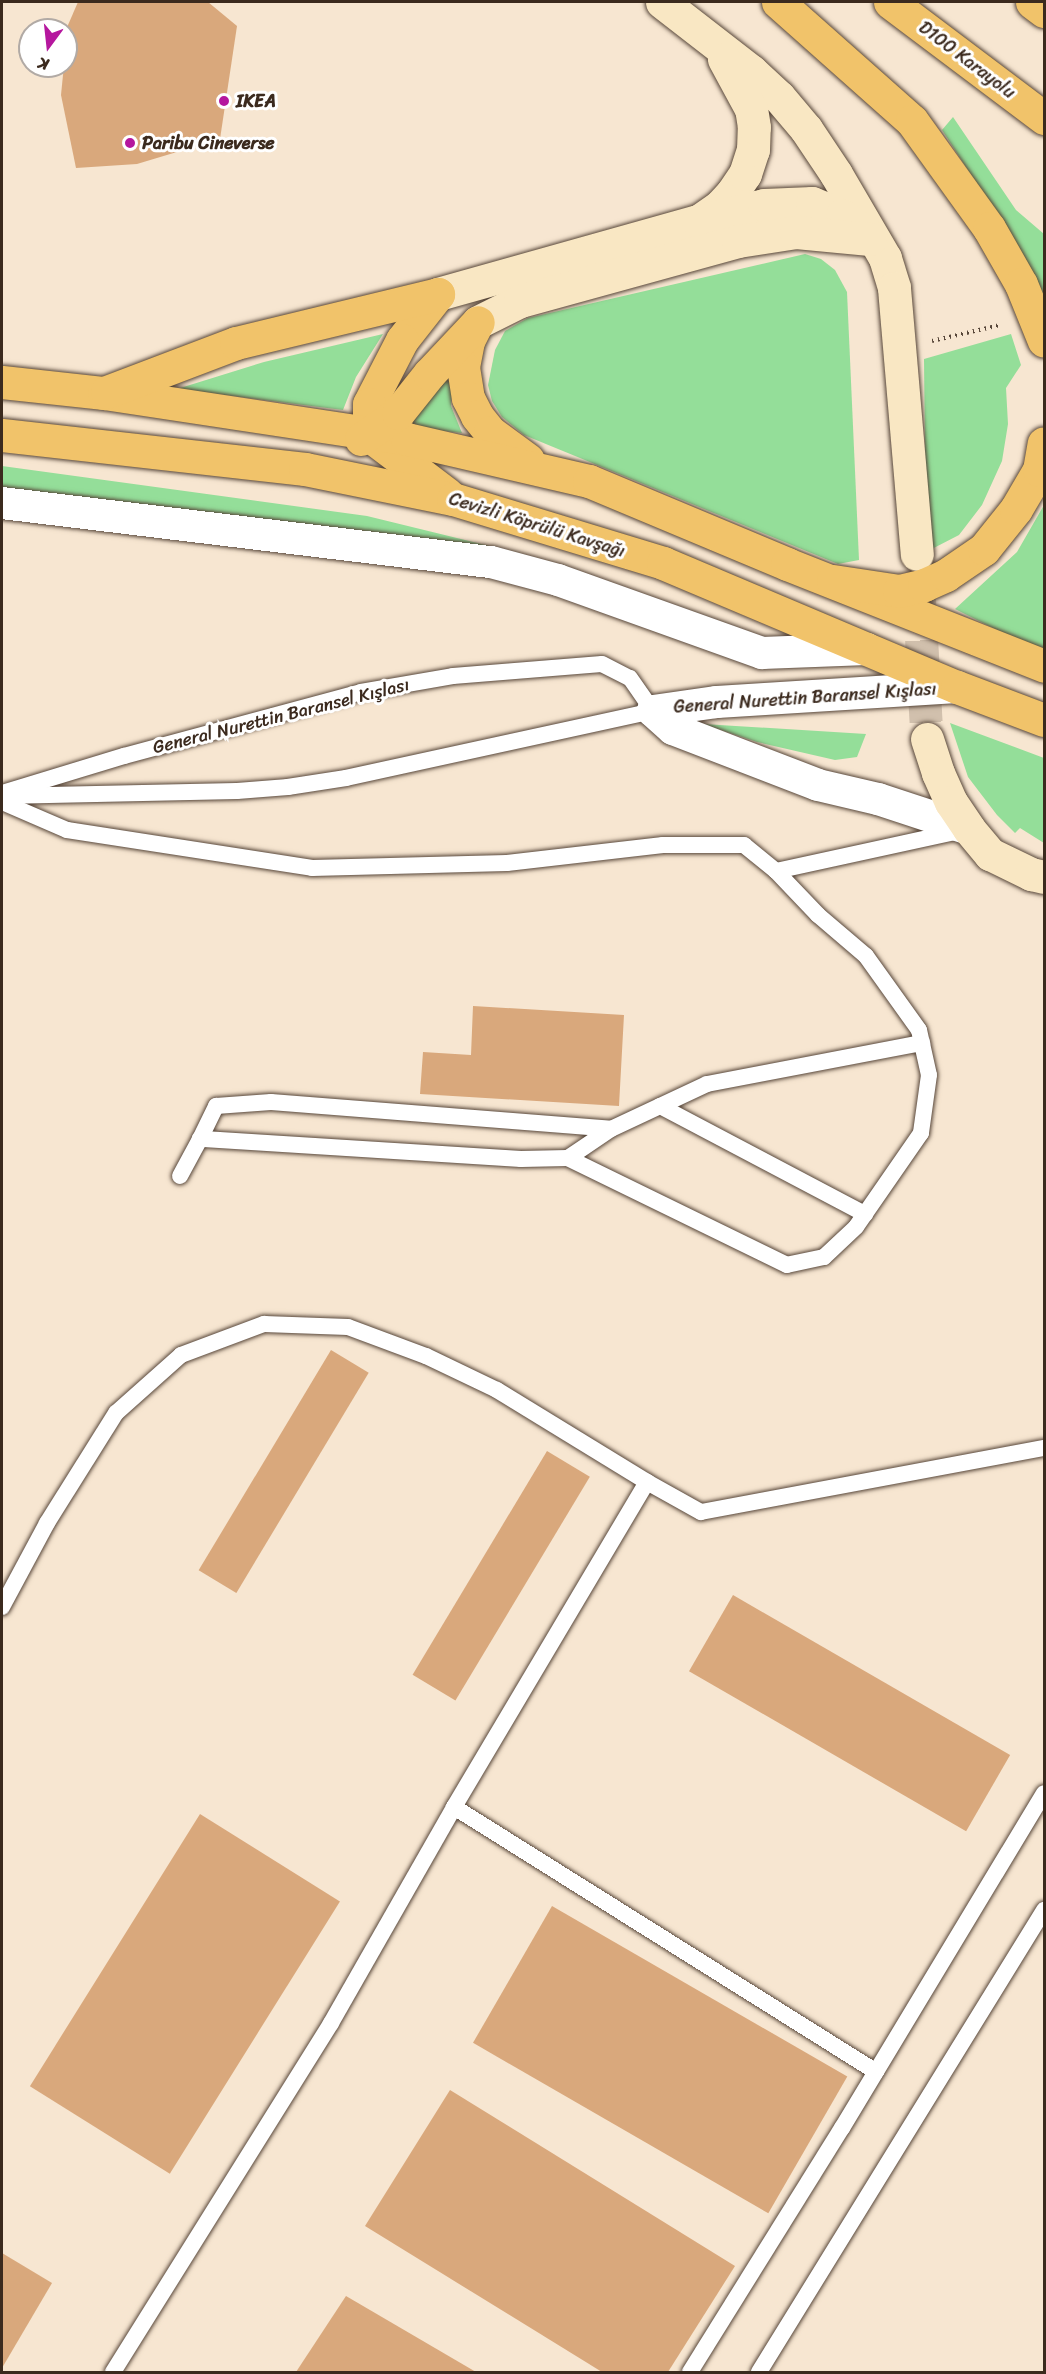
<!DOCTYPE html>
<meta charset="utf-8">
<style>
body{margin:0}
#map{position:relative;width:1046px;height:2374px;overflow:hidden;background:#f7e6d1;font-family:Sriracha,sans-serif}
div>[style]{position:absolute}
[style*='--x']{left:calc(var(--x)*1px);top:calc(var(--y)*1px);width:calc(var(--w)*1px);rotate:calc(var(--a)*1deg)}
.green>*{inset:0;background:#94de99}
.building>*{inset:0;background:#d9a87c;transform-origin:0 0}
.secondary-tunnel>*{height:33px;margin-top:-16.5px;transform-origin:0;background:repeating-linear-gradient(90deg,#d1c0ad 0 33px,transparent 0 49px)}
.path>*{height:4px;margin-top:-2px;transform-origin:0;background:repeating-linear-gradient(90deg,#574639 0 1.5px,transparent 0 6px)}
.roads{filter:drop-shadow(0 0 2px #574639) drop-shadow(0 0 2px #574639)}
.lane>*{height:16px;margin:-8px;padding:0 8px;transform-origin:8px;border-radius:8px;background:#fff}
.street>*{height:32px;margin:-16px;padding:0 16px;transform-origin:16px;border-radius:16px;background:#fff}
.secondary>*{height:33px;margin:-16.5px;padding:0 16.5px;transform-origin:16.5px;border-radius:16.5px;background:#f9e7c3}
.primary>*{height:33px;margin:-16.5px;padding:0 16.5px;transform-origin:16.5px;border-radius:16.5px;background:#f1c36a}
.highway>*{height:33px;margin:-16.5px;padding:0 16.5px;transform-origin:16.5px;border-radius:16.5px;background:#f1c36a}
.dots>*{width:16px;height:16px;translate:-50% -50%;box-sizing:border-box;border:3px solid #fff;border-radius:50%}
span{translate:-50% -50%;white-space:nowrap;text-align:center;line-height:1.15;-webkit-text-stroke:6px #fff;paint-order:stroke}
.street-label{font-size:18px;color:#3b2a1e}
.poi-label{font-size:18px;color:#3b2a1e;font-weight:700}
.left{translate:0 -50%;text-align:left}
.frame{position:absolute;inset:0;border:3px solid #3b2a1e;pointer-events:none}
.north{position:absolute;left:18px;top:18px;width:60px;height:60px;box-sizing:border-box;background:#fff;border:2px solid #b1aaa5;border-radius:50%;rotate:195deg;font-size:16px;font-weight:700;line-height:24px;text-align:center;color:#3b2a1e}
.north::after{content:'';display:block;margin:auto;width:21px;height:27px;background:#b5179e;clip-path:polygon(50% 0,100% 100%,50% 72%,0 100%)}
</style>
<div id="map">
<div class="green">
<div style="clip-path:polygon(953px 117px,1016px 210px,1044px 234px,1044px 301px,1025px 258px,942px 130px)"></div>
<div style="clip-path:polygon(805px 254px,821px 259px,835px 270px,847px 292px,859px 560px,838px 564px,524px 435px,502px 417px,492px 401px,488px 385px,495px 350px,505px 331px,528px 318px)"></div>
<div style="clip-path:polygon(383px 334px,356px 377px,343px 410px,177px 389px,264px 362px)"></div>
<div style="clip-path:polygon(1011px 334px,1021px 365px,1006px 388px,1008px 424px,1002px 461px,982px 505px,959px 535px,926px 552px,924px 359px)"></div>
<div style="clip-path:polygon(453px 370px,451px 406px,462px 433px,399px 426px)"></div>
<div style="clip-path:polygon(2px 466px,367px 516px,530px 556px,392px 534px,2px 490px)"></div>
<div style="clip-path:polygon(1044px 505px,1044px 651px,1023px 643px,955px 609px,1017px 552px)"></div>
<div style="clip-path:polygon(950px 723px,1044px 758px,1044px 843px,1020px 828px,1015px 833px,997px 815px,968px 777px)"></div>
<div style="clip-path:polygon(703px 724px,866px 734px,857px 757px,835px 760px,757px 742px)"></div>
</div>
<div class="building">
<div style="clip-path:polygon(78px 2px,208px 2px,237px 26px,220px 139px,137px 164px,76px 168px,61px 95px,68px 25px)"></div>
<div style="clip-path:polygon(473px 1006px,624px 1015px,619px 1106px,420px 1094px,423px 1052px,471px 1055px)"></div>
<div style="left:331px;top:1350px;width:44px;height:257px;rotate:31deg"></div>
<div style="left:547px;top:1451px;width:50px;height:261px;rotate:31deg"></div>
<div style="left:733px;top:1595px;width:320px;height:88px;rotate:30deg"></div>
<div style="left:200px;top:1814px;width:165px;height:321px;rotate:32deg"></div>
<div style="left:552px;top:1906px;width:341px;height:158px;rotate:30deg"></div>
<div style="clip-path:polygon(450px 2090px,735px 2266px,668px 2372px,602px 2372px,365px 2226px)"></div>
<div style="clip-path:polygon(2px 2253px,52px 2283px,2px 2368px)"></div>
<div style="clip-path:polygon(346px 2296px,476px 2372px,296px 2372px)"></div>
</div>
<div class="secondary-tunnel">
<div style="--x:919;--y:591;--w:148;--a:86.9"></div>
</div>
<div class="path">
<div style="--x:932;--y:341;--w:70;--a:-13.2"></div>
</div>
<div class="roads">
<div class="lane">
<div style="--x:2;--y:793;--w:127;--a:-16.9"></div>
<div style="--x:124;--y:756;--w:245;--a:-15.1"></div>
<div style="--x:361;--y:692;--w:93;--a:-9.9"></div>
<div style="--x:453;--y:676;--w:149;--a:-4.6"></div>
<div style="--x:602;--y:664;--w:31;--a:27"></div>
<div style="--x:630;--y:678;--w:40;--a:55.1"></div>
<div style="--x:653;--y:711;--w:314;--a:167.7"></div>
<div style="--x:346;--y:778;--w:59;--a:171.2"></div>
<div style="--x:288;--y:787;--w:51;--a:175.5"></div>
<div style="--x:237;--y:791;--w:235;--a:178.8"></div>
<div style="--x:2;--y:802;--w:71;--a:23.3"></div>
<div style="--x:67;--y:830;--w:248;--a:8.8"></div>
<div style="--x:312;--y:868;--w:195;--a:-1.5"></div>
<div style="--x:507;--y:863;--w:157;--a:-6.6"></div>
<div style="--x:663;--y:845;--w:81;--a:0"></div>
<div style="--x:744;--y:845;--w:41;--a:39.1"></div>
<div style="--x:776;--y:871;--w:61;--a:46.3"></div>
<div style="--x:818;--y:915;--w:63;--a:40.5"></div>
<div style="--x:866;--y:956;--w:91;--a:54.4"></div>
<div style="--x:919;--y:1030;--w:46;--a:77.5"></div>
<div style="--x:929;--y:1075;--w:59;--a:97.9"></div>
<div style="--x:921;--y:1133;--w:114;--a:124.7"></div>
<div style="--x:856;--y:1227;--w:44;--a:136.8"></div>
<div style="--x:824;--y:1257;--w:38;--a:168"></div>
<div style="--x:787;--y:1265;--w:244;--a:-154"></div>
<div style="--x:568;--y:1158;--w:47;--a:178.8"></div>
<div style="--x:521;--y:1159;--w:322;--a:-176.4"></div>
<div style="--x:200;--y:1139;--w:42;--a:118.4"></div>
<div style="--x:776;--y:871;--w:188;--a:-12.3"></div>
<div style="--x:660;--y:1106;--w:232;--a:27.8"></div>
<div style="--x:200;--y:1139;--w:37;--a:-64"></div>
<div style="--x:216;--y:1106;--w:55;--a:-4.2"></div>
<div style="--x:271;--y:1102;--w:341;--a:4.5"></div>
<div style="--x:611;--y:1129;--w:106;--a:-25.1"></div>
<div style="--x:707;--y:1084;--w:219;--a:-10.8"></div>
<div style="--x:568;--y:1158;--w:52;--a:-34"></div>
<div style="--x:2;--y:1607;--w:95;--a:-61.8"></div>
<div style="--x:47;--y:1523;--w:130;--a:-57.9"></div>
<div style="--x:116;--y:1413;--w:87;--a:-41.7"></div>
<div style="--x:181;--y:1355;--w:89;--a:-20.5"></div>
<div style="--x:264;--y:1324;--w:84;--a:2"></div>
<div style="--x:348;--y:1327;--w:83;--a:20.4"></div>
<div style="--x:426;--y:1356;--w:79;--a:25.6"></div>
<div style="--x:497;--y:1390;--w:176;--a:31.5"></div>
<div style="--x:454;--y:1807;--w:498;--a:32.1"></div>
<div style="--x:113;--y:2372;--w:411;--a:-58"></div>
<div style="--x:331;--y:2023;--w:249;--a:-60.3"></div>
<div style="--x:454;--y:1807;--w:378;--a:-59.3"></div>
<div style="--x:647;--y:1482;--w:62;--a:29.1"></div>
<div style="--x:701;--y:1512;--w:349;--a:-10.6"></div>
<div style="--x:690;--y:2372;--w:287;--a:-58.1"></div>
<div style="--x:842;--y:2128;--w:391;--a:-58.9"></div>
<div style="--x:759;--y:2372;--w:543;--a:-58.33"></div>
</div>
<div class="street">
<div style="--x:2;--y:503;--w:493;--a:6.9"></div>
<div style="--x:491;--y:562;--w:69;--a:15"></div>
<div style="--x:558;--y:580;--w:217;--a:19.7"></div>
<div style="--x:762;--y:653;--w:105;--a:-2.2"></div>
<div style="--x:653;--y:711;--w:27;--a:42"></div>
<div style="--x:673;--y:729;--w:155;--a:21.1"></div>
<div style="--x:818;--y:785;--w:62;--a:13.1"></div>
<div style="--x:878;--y:799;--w:96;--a:18.2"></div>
<div style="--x:653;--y:711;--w:65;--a:-8"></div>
<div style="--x:717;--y:702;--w:240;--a:-3.6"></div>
</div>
<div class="secondary">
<div style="--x:662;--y:2;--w:113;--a:37.8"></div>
<div style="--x:751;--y:71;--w:38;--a:43"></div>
<div style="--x:779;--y:97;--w:42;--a:49.8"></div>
<div style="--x:806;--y:129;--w:54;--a:56.3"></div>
<div style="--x:836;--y:174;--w:97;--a:59.7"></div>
<div style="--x:885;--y:258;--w:31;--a:73"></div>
<div style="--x:894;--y:288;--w:267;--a:85.1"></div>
<div style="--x:703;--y:218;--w:21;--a:-35"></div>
<div style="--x:720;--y:206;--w:18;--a:-47"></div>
<div style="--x:732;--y:193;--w:23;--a:-56"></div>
<div style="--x:745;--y:174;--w:25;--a:-72"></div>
<div style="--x:753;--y:150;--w:23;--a:-88"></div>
<div style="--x:754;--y:127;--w:18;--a:-99"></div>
<div style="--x:751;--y:109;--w:57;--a:-118.4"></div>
<div style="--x:438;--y:294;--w:270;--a:-15.7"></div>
<div style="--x:698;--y:221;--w:68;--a:-13.6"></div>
<div style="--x:764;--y:205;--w:48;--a:-2.4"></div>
<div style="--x:812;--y:203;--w:32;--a:22"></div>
<div style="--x:842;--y:215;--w:34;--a:37"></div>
<div style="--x:478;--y:322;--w:47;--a:-26.6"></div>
<div style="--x:520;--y:301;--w:226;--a:-15.4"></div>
<div style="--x:738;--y:241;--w:59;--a:-8.8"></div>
<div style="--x:796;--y:232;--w:74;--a:5.4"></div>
<div style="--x:927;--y:739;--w:36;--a:72"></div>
<div style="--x:938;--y:773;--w:32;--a:66"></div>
<div style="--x:951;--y:802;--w:32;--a:56"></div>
<div style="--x:969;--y:829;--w:33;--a:50"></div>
<div style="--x:990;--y:854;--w:46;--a:26"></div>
<div style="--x:1031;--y:874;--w:13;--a:13"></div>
</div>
<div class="primary">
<div style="--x:438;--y:294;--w:58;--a:128"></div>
<div style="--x:402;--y:340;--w:72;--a:117.3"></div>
<div style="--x:369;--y:404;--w:31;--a:90"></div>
<div style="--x:369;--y:435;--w:98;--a:37.1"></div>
<div style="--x:475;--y:327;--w:16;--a:117"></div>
<div style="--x:468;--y:341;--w:26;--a:101"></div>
<div style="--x:463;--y:367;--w:31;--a:81"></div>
<div style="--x:468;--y:398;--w:20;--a:63"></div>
<div style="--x:477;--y:416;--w:21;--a:51"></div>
<div style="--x:490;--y:432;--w:47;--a:36.4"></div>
<div style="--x:2;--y:382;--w:103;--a:6.2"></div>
<div style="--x:104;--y:393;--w:306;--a:8.6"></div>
<div style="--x:407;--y:439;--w:187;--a:13"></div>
<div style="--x:589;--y:481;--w:215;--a:22.7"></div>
<div style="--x:787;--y:564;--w:277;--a:21.6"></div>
<div style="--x:107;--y:392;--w:138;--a:-20.8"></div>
<div style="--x:236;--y:343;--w:208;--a:-13.6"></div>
<div style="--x:2;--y:435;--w:305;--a:6.4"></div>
<div style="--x:305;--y:469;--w:151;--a:11.5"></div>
<div style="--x:453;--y:499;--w:220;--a:16.9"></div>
<div style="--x:663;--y:563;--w:319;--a:22.9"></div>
<div style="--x:957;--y:687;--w:93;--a:20.8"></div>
<div style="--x:361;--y:439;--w:45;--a:-35.1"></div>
<div style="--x:398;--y:413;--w:50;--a:-51.5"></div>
<div style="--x:429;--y:374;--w:71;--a:-46.7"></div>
</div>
<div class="highway">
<div style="--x:778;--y:2;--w:179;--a:41.6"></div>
<div style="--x:912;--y:121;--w:132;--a:54.3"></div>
<div style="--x:989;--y:228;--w:64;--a:60.3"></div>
<div style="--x:1021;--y:284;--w:61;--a:68"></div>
<div style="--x:890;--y:2;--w:193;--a:37"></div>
<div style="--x:1032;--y:2;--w:15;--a:37"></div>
<div style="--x:833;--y:581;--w:67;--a:8.6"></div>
<div style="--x:899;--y:591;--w:26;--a:-13"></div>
<div style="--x:924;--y:585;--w:24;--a:-24"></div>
<div style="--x:946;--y:575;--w:46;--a:-34.4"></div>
<div style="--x:984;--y:549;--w:51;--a:-51.3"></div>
<div style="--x:1016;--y:509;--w:45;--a:-59.5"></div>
<div style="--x:1039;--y:470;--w:27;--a:-80"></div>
</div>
</div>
<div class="dots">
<div style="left:224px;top:101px;background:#b5179e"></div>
<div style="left:130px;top:143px;background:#b5179e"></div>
</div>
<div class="street-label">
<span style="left:967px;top:60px;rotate:37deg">D100 Karayolu</span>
<span style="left:537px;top:525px;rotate:17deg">Cevizli Köprülü Kavşağı</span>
<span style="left:805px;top:698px;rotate:-4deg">General Nurettin Baransel Kışlası</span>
<span style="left:281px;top:716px;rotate:-14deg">General Nurettin Baransel Kışlası</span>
</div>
<div class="poi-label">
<span class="left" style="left:236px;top:101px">IKEA</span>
<span class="left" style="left:142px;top:143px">Paribu Cineverse</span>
</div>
<div class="frame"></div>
<div class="north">K</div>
</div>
